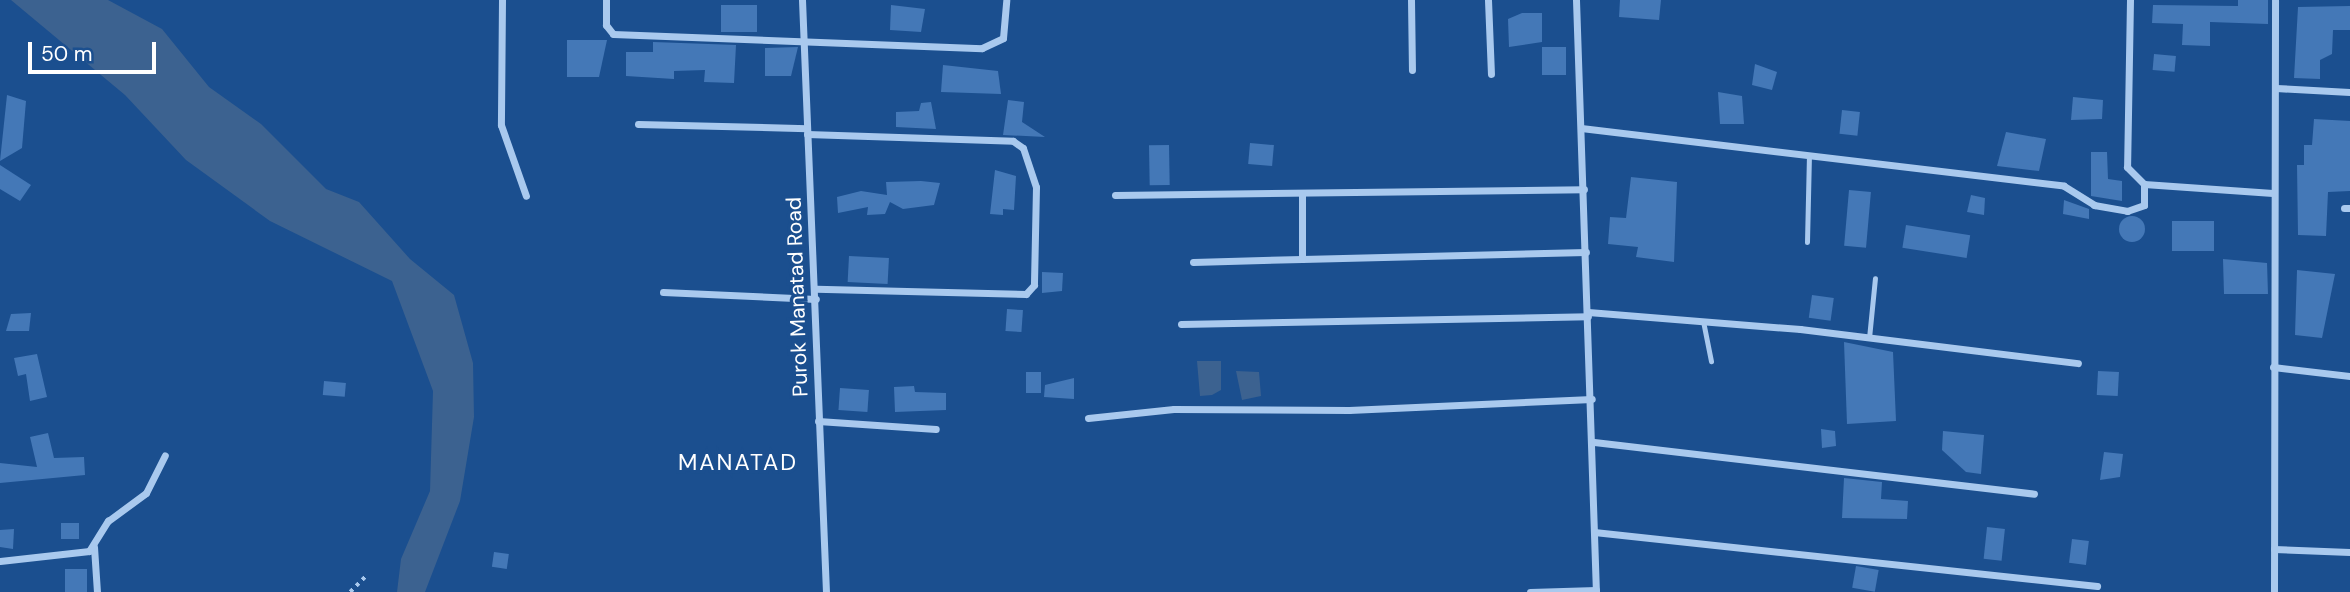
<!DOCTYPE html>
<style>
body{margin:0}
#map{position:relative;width:2350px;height:592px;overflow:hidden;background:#1b4f8f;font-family:"DM Sans",sans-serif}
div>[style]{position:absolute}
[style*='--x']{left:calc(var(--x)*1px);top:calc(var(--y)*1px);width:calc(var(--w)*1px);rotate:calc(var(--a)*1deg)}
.water>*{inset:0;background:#3c6290}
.building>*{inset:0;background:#4478b7;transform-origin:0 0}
.round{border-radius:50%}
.path>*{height:3.5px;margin-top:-1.75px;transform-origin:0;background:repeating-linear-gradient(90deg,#a9c9ee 0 3.5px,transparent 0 8.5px)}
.lane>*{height:5px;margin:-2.5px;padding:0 2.5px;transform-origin:2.5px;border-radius:2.5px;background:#a9c9ee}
.street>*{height:7px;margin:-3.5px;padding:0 3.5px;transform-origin:3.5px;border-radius:3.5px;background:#a9c9ee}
span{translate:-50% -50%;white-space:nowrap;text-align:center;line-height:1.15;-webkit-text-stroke:7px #1b4f8f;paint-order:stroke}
.street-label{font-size:21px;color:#fff}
.neighbourhood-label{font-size:23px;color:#fff;letter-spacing:2px}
.scale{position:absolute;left:28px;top:42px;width:128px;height:32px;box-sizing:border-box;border:4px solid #fff;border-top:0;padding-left:9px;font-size:21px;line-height:24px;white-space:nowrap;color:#fff;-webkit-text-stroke:5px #1b4f8f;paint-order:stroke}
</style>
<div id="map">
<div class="water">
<div style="clip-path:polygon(11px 0,108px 0,162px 29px,209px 87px,261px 124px,326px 189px,359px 202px,410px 259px,454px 295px,473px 363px,474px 417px,460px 501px,425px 592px,397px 592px,401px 559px,430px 491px,433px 391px,392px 281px,270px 221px,186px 160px,125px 95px)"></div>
<div style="clip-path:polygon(1197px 361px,1221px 361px,1221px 390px,1212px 395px,1200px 396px)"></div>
<div style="clip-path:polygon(1236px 371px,1259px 372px,1261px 396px,1242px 400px)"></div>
</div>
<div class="building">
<div style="clip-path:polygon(1620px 0,1661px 0,1659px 20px,1619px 17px)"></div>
<div style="clip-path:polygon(2238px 0,2268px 0,2268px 24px,2210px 22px,2210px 46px,2182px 45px,2183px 24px,2152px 23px,2153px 5px,2238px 6px)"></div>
<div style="left:721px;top:5px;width:36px;height:27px"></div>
<div style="clip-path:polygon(891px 5px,925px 9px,921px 32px,890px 30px)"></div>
<div style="clip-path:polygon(2350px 6px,2350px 30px,2333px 30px,2332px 54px,2320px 60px,2320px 79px,2294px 78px,2298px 7px)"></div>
<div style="clip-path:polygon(1522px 13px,1542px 13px,1542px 42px,1509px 47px,1508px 19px)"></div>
<div style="clip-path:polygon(567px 40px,607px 40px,599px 77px,567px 77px)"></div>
<div style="clip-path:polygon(653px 42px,736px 45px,734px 83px,704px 82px,705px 70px,674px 71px,674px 79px,626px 76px,626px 52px,653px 52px)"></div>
<div style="clip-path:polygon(798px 47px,791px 76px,765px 76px,765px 48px)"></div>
<div style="left:1542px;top:47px;width:24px;height:28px"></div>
<div style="left:2154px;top:54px;width:22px;height:16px;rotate:5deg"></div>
<div style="clip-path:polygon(1755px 64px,1777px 72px,1772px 90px,1752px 85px)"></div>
<div style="clip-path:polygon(943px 65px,998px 71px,1001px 94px,941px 92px)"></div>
<div style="clip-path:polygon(1718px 92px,1742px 96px,1744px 124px,1720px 124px)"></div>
<div style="clip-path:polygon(7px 95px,26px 101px,22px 148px,0 161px)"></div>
<div style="clip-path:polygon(2073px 97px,2103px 100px,2102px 119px,2071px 120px)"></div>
<div style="clip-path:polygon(1008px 100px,1024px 102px,1022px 122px,1045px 137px,1003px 135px)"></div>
<div style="clip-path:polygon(931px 102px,936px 129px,896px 127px,896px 112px,919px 111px,921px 103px)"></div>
<div style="left:1842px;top:110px;width:18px;height:24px;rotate:6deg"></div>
<div style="clip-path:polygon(2314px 119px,2350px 121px,2350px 191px,2328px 192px,2326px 236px,2298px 235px,2297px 165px,2304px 165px,2304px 145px,2312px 145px)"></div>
<div style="clip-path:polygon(2006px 132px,2046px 139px,2039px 171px,1997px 166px)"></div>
<div style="left:1250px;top:143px;width:24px;height:21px;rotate:5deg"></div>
<div style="left:1169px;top:145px;width:40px;height:20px;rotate:89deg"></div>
<div style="clip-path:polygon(2091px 152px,2107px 152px,2108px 179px,2122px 181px,2122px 201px,2091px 196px)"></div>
<div style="clip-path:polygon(0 165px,31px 185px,20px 201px,0 189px)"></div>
<div style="clip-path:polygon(995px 170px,1016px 176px,1014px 210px,1003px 209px,1003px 215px,990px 214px)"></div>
<div style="clip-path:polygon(1631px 177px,1677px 182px,1674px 262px,1636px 257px,1638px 247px,1608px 244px,1610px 217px,1626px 218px)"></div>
<div style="clip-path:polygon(921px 181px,940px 183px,934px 205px,903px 209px,890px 202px,885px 214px,867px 215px,868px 207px,838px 213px,837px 197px,861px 191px,887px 195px,886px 182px)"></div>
<div style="left:1849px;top:190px;width:22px;height:56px;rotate:5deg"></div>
<div style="clip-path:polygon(1971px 195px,1985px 198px,1984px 215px,1967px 212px)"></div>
<div style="clip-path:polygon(2064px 200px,2089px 209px,2089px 219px,2063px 214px)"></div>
<div class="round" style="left:2119px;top:216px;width:26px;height:26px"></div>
<div style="left:2172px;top:221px;width:42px;height:30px"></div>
<div style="left:1906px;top:225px;width:65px;height:23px;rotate:9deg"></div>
<div style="left:849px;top:256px;width:40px;height:26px;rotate:3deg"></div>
<div style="clip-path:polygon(2223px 259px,2267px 263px,2268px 294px,2224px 294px)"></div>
<div style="clip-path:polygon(2297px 270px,2335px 274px,2322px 338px,2295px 335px)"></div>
<div style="clip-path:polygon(1042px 272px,1063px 273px,1062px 291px,1042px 293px)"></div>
<div style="left:1812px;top:295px;width:22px;height:23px;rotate:8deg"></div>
<div style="left:1007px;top:309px;width:16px;height:22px;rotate:4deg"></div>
<div style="clip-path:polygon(31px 313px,29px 331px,6px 331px,11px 314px)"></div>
<div style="clip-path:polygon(1844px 342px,1893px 352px,1896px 421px,1847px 424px)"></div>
<div style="clip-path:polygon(37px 354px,47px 397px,30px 401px,26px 374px,18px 376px,14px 358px)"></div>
<div style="left:2098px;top:371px;width:21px;height:24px;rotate:3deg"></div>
<div style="left:1026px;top:372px;width:15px;height:21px"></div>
<div style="clip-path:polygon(1074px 378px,1074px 399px,1044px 397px,1045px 385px)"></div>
<div style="left:324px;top:381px;width:22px;height:14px;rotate:5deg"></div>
<div style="clip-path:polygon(914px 386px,915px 392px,946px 393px,946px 410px,895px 412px,894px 387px)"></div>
<div style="left:840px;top:388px;width:29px;height:22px;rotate:4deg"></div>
<div style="clip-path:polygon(1821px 429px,1835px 431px,1836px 446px,1822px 448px)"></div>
<div style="clip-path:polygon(1943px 431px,1984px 435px,1981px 474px,1966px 472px,1942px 450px)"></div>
<div style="clip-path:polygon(48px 433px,54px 458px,84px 457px,85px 475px,0 483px,0 463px,37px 467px,30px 437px)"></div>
<div style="clip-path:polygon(2104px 452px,2123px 454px,2120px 477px,2100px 480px)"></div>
<div style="clip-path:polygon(1844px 478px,1882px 482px,1881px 499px,1908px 501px,1907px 519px,1842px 518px)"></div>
<div style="left:61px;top:523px;width:18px;height:16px"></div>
<div style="left:1987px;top:527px;width:18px;height:32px;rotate:6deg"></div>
<div style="clip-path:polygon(14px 529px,13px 549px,0 547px,0 530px)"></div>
<div style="left:2072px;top:539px;width:17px;height:24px;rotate:7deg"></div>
<div style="left:494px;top:552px;width:15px;height:15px;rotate:8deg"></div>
<div style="left:1856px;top:566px;width:23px;height:22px;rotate:10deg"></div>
<div style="left:65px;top:569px;width:22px;height:23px"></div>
</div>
<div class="path">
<div style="--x:350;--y:592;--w:23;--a:-45"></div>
</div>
<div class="lane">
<div style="--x:1807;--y:242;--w:87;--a:-88.7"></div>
<div style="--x:1703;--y:321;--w:41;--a:78.7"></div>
<div style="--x:1869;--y:338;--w:60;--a:-84.3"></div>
</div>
<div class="street">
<div style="--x:502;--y:0;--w:125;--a:90.5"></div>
<div style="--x:501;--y:125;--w:75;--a:70.6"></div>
<div style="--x:606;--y:0;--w:25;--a:90"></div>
<div style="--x:606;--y:25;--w:11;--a:52"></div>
<div style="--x:613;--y:34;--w:369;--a:2.2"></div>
<div style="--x:982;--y:48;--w:23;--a:-25"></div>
<div style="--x:1003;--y:38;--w:38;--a:-85"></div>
<div style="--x:802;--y:0;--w:592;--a:87.68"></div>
<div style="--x:1411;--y:0;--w:70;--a:89.2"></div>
<div style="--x:1488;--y:0;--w:74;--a:87.7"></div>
<div style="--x:1576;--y:0;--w:592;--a:88.07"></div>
<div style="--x:2130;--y:0;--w:167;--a:91"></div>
<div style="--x:2127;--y:167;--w:24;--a:45"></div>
<div style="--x:2276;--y:88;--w:74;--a:3.1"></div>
<div style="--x:638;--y:124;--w:169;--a:1.4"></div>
<div style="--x:1581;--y:128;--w:486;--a:6.8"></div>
<div style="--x:2064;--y:186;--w:36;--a:32"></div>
<div style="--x:2094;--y:205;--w:34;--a:10"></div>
<div style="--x:2127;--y:211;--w:18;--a:-19"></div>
<div style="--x:2144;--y:205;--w:21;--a:-90"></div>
<div style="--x:2144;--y:184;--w:129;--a:4"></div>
<div style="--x:807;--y:134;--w:206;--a:1.9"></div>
<div style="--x:1013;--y:141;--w:12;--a:35"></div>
<div style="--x:1023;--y:148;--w:41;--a:71.6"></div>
<div style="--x:1036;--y:187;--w:98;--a:91.2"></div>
<div style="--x:1034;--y:285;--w:12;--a:132"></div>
<div style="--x:1026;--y:294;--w:210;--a:-178.6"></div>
<div style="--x:1115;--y:195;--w:469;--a:-0.7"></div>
<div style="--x:1302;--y:195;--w:64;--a:90"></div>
<div style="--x:1302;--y:259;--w:284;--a:-1.4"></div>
<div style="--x:2344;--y:208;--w:6;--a:0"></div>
<div style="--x:1193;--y:262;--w:109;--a:-1.6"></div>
<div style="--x:663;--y:292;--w:153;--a:2.6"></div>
<div style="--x:1588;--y:312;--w:213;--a:4.6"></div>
<div style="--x:1800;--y:329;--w:280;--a:7"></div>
<div style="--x:1181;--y:324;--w:407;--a:-1.1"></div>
<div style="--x:2273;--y:367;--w:78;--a:6.7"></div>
<div style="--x:1088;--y:418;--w:86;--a:-6"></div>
<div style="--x:1174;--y:409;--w:175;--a:0.3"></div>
<div style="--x:1349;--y:410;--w:243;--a:-2.6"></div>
<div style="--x:818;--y:421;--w:118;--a:3.9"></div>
<div style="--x:1594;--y:442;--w:443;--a:6.7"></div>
<div style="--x:1594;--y:532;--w:506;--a:6.13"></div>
<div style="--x:94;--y:547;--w:45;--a:86.2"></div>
<div style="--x:2274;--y:549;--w:76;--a:2.3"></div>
<div style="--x:0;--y:561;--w:90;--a:-6.4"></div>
<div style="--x:89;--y:551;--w:36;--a:-58"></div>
<div style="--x:108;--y:521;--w:47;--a:-36.4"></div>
<div style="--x:146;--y:493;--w:42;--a:-63.4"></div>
<div style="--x:1530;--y:592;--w:66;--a:-1.7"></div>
<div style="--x:2274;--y:592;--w:592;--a:-89.9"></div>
</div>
<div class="street-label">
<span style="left:797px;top:297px;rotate:-92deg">Purok Manatad Road</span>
</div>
<div class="neighbourhood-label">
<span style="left:738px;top:462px">MANATAD</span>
</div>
<div class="scale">50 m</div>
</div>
